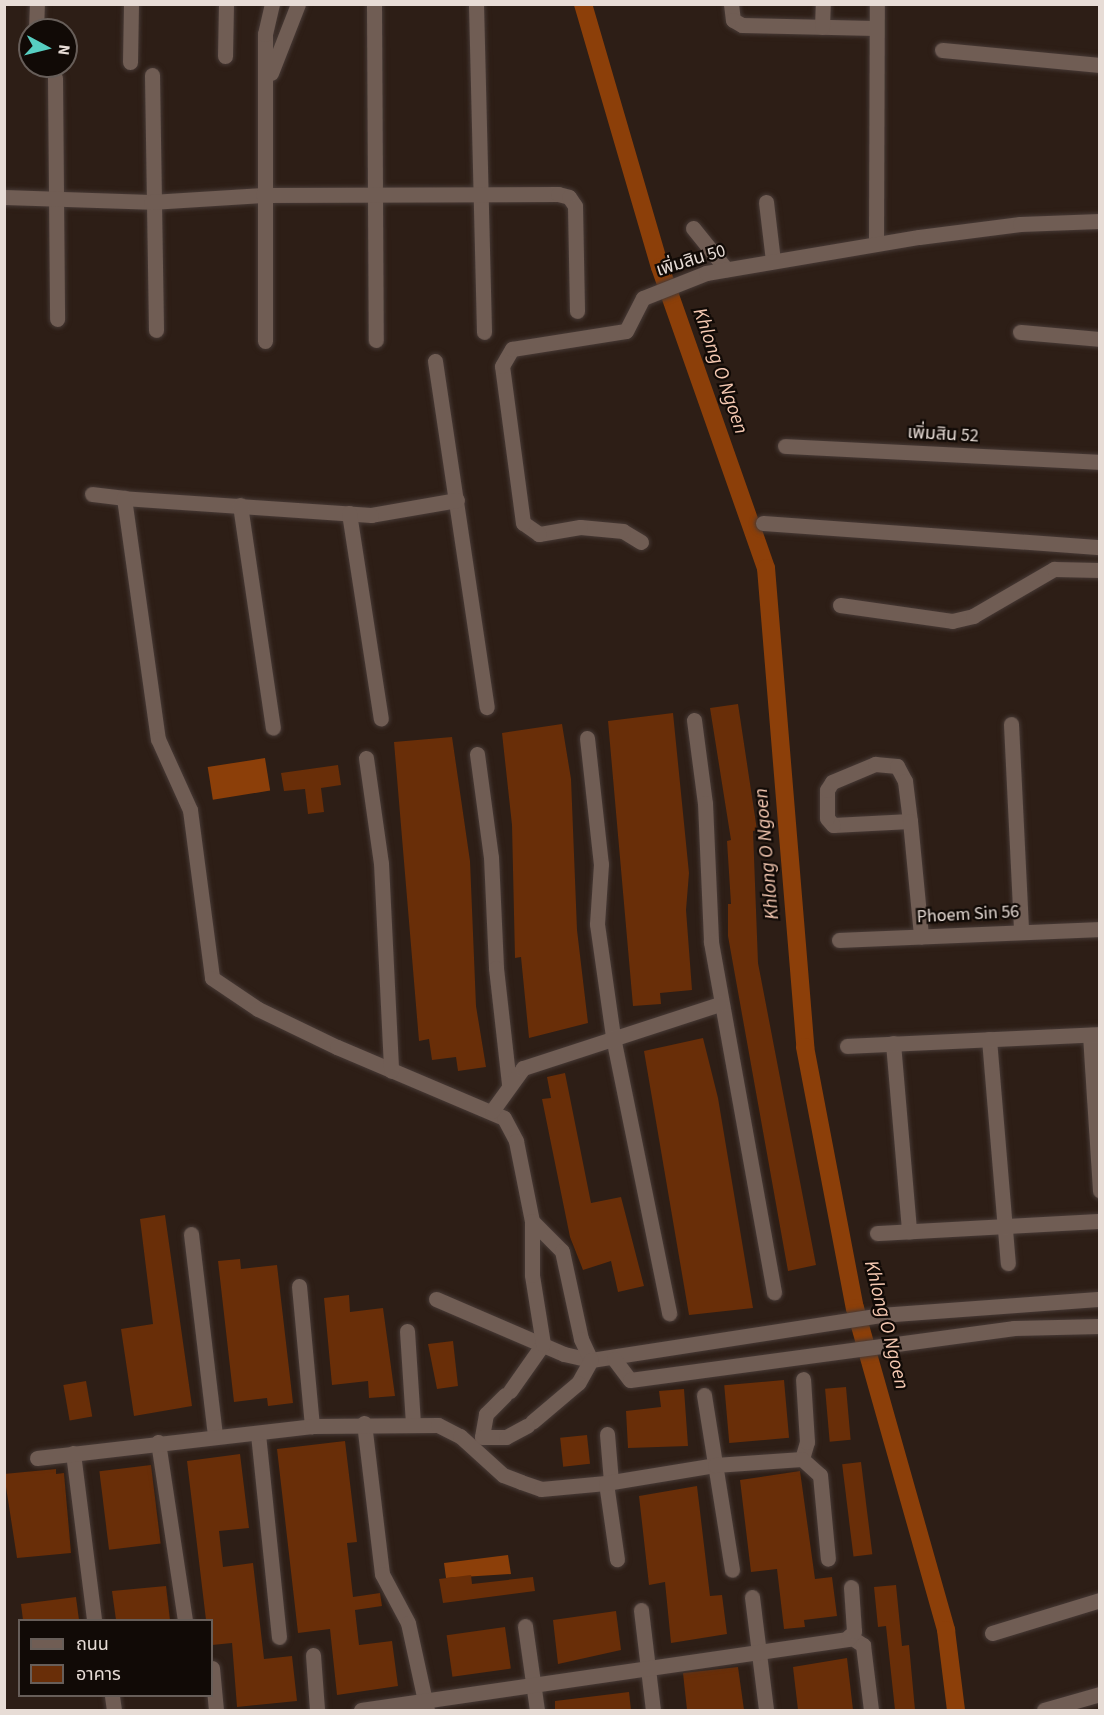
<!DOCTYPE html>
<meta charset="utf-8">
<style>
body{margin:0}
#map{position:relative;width:1104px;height:1715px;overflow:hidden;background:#2d1e16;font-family:"Source Sans 3","Noto Sans Thai",sans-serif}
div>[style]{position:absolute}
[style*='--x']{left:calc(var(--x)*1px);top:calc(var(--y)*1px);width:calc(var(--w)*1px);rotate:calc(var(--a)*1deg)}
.water>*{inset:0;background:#8c3f09;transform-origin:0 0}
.canal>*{height:18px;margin:-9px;padding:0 9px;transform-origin:9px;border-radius:9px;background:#8c3f09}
.building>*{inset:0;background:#692e08;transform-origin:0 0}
.roads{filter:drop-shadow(0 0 2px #473a36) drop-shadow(0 0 2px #473a36)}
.minor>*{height:15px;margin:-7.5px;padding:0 7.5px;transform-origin:7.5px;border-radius:7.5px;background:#705d54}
span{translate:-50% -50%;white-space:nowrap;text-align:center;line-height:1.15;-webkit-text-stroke:4.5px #110a06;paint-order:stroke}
.street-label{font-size:18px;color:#e7dcd6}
.water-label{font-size:20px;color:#f5c8b1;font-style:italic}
.frame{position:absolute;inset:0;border:6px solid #e7dcd6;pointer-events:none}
.legend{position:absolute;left:18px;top:1619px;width:195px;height:78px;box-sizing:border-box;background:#110a06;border:2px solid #675e59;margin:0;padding:8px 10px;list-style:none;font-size:18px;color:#e7dcd6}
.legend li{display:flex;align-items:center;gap:12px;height:30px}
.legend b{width:30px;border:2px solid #675e59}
.north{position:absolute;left:18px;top:18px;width:60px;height:60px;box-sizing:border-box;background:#110a06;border:2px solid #675e59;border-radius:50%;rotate:97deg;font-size:16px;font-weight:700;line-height:24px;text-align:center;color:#e7dcd6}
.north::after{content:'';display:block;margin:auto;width:21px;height:27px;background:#57cec1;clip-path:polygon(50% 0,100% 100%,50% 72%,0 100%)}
</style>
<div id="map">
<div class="water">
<div style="left:265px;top:758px;width:33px;height:58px;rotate:81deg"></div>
<div style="clip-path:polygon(508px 1555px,511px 1574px,446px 1578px,444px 1563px)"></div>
</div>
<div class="canal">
<div style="--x:583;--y:4;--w:274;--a:73.7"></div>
<div style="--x:660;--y:267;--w:319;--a:70.6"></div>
<div style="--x:766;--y:568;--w:481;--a:85.3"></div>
<div style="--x:805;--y:1047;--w:266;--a:79.2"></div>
<div style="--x:855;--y:1308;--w:335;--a:74.2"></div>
<div style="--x:946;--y:1630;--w:81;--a:82.9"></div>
</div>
<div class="building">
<div style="clip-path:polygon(738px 704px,757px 830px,753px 831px,758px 963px,816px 1265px,788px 1271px,728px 936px,728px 904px,731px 904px,727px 841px,731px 840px,710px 708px)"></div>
<div style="clip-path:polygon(673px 713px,689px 873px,686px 910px,692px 990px,660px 993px,661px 1004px,633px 1006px,608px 721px)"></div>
<div style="clip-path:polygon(562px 724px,571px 779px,577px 930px,588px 1023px,529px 1038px,521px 957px,515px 958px,512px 825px,502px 733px)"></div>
<div style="clip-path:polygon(452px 737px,470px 861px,476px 1006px,486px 1067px,458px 1071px,456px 1057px,432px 1060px,429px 1039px,419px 1041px,394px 742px)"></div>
<div style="clip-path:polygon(338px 765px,341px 785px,321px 788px,324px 812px,308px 814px,305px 789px,284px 791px,281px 773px)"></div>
<div style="clip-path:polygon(703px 1038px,718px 1098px,753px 1308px,689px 1315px,644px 1051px)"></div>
<div style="clip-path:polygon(565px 1073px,591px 1203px,621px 1197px,644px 1286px,618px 1292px,611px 1261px,583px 1270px,570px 1237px,542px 1099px,551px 1098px,547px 1077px)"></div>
<div style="clip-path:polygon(165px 1215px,192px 1406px,134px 1416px,121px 1329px,153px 1324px,140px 1219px)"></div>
<div style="clip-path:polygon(240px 1259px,241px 1269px,277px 1265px,293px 1403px,268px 1406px,267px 1398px,234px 1402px,218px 1261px)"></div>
<div style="clip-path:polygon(349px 1295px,350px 1312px,383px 1308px,395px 1396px,369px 1398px,368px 1381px,332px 1385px,324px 1298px)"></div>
<div style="clip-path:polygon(453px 1341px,458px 1386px,437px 1389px,428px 1344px)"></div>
<div style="left:784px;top:1380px;width:58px;height:60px;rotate:85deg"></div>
<div style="left:86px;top:1381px;width:36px;height:23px;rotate:80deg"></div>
<div style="left:846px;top:1387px;width:53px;height:21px;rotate:85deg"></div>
<div style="clip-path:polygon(684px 1389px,688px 1446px,628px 1448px,626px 1411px,661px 1407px,659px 1391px)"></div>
<div style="left:587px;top:1435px;width:29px;height:27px;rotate:84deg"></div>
<div style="clip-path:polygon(345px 1441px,357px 1542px,347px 1543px,353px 1597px,380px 1593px,382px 1606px,355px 1610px,359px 1645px,392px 1641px,398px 1686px,337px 1695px,330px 1629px,298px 1633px,277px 1449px)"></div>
<div style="clip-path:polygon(240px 1454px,249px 1528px,219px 1531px,223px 1567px,253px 1563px,264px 1659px,292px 1656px,297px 1701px,237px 1707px,232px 1643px,212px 1645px,212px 1620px,206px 1620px,187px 1461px)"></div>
<div style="left:861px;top:1462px;width:93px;height:19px;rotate:83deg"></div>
<div style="left:151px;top:1465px;width:79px;height:52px;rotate:83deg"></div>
<div style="clip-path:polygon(56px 1469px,56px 1474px,64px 1473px,71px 1553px,17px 1558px,4px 1474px)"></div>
<div style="clip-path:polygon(800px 1471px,815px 1579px,832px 1577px,837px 1616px,804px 1620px,805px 1627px,784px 1629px,777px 1569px,751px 1572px,740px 1480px)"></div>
<div style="clip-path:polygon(697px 1486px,710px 1596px,722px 1595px,727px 1634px,671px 1643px,665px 1582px,649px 1585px,639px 1496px)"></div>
<div style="clip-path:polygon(471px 1575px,472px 1584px,533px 1577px,535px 1591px,443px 1603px,439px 1579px)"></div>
<div style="clip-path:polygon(896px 1585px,902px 1646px,909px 1645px,915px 1710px,895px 1710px,886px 1626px,878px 1627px,874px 1587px)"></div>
<div style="clip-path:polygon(166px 1586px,170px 1620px,116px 1620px,112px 1591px)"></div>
<div style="clip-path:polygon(76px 1597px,79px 1620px,23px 1620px,21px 1604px)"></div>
<div style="clip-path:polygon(616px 1611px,621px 1650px,558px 1664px,553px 1620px)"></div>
<div style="left:505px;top:1627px;width:42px;height:59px;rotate:82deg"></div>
<div style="clip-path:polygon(847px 1658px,853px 1710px,798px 1710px,793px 1667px)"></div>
<div style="clip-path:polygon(738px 1667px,744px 1710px,687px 1710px,683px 1673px)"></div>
<div style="clip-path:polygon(629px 1692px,631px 1710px,555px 1710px,555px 1701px)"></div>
</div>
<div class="roads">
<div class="minor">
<div style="--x:374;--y:4;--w:336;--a:89.7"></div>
<div style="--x:476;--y:4;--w:328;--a:88.6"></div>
<div style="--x:731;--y:4;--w:16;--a:83"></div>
<div style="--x:733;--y:20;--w:10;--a:29"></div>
<div style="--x:742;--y:25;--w:133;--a:1.3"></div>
<div style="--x:822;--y:27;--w:23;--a:-88"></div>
<div style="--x:36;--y:30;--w:26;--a:-88"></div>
<div style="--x:942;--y:50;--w:159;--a:5.4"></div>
<div style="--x:225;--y:56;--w:52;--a:-88.9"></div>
<div style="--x:130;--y:62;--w:58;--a:-89"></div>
<div style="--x:271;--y:73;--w:74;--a:-68.6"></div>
<div style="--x:152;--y:75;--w:255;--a:89.1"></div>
<div style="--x:55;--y:78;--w:241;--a:89.5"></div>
<div style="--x:4;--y:197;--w:147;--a:1.9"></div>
<div style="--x:151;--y:202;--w:112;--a:-3.6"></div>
<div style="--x:263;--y:195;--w:295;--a:-0.2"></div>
<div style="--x:558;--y:194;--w:11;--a:15"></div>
<div style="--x:569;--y:197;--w:11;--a:56"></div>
<div style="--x:575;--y:206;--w:105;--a:88.9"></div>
<div style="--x:766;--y:202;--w:59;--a:83.2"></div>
<div style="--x:693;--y:228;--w:53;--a:51.2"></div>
<div style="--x:876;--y:243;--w:239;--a:-89.8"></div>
<div style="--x:1020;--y:332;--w:80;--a:5"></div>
<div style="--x:265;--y:341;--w:307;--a:-90"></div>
<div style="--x:265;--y:34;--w:31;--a:-77"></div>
<div style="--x:435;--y:361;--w:350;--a:81.5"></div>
<div style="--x:785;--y:446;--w:315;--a:2.9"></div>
<div style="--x:92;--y:494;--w:32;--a:7"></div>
<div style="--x:457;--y:500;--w:87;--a:170.1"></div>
<div style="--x:371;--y:515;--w:248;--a:-176.1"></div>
<div style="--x:124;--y:498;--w:243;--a:82"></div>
<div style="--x:158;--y:739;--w:78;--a:65.7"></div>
<div style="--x:190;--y:810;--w:169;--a:82.5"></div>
<div style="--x:212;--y:978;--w:55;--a:34"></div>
<div style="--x:258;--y:1009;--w:88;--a:25.7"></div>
<div style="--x:337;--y:1047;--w:181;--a:23"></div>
<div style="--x:504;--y:1118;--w:26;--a:62"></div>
<div style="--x:516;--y:1141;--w:82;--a:78.7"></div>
<div style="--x:240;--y:505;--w:225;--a:81.6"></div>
<div style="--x:349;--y:513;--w:208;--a:81.2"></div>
<div style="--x:763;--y:523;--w:338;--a:4.1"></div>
<div style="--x:641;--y:542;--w:21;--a:-149"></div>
<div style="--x:623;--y:531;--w:43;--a:-174.7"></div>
<div style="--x:580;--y:527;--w:42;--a:170.3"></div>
<div style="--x:539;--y:534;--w:19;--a:-145"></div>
<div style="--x:523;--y:523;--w:158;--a:-97.6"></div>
<div style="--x:502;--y:366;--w:20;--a:-60"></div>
<div style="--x:512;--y:349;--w:115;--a:-9"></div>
<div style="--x:626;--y:331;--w:37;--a:-63"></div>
<div style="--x:643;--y:298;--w:68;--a:-21.6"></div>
<div style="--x:706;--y:273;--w:216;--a:-9.6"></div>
<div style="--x:919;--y:237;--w:102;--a:-7.3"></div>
<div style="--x:1020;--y:224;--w:80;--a:-2.1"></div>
<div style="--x:840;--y:605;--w:113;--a:8.1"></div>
<div style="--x:952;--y:621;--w:22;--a:-13"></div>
<div style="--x:973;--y:616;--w:94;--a:-30.1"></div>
<div style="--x:1054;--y:569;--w:46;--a:1.2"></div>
<div style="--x:694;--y:720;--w:84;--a:82.5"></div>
<div style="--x:705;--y:803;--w:139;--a:87.5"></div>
<div style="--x:711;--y:942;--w:356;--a:79.8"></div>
<div style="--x:1011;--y:724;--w:208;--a:87.2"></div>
<div style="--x:587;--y:738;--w:127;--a:83.7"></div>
<div style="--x:601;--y:864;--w:60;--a:93.8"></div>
<div style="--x:597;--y:924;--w:114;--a:81.9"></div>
<div style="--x:613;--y:1037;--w:282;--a:78.5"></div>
<div style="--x:477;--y:754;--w:104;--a:82.3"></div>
<div style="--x:491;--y:857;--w:111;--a:87.4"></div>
<div style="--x:496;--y:968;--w:117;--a:83.6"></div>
<div style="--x:366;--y:758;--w:106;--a:81.9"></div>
<div style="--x:381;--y:863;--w:208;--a:87.2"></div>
<div style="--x:910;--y:821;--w:77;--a:177"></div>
<div style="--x:833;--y:825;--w:9;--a:-131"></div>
<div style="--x:827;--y:818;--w:28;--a:-90"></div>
<div style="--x:827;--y:790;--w:9;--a:-58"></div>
<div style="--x:832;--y:782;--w:47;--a:-22.7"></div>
<div style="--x:875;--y:764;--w:22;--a:5"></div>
<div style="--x:897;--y:766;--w:17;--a:62"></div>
<div style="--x:905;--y:781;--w:40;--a:82.9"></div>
<div style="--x:910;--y:821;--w:116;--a:84.5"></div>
<div style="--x:839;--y:940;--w:261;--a:-2.4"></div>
<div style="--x:1090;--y:1035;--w:156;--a:86.3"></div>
<div style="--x:989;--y:1039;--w:225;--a:85.2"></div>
<div style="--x:893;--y:1043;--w:189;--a:85.1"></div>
<div style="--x:847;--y:1046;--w:253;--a:-2.7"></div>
<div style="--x:492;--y:1111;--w:53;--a:-54.2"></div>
<div style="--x:523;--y:1068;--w:207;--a:-18"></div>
<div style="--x:877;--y:1233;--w:223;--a:-3.1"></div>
<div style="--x:191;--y:1234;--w:203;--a:83.2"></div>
<div style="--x:299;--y:1286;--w:141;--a:84.7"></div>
<div style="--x:436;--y:1299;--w:139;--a:23.3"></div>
<div style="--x:564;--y:1354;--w:28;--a:13"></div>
<div style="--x:591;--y:1360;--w:293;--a:-8.8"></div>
<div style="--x:881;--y:1315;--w:220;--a:-4.2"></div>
<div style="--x:407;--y:1331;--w:92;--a:86.3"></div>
<div style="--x:614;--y:1359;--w:26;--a:53"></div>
<div style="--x:630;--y:1380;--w:388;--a:-7.7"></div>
<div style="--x:1014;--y:1328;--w:86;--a:-1.3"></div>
<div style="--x:510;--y:1391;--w:57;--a:-54.9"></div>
<div style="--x:543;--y:1344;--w:70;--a:-99.1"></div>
<div style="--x:532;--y:1275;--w:54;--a:-90"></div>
<div style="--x:532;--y:1221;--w:42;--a:45"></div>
<div style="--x:562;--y:1251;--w:90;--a:77.8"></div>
<div style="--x:581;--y:1339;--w:23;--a:65"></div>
<div style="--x:591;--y:1360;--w:26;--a:119"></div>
<div style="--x:578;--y:1383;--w:60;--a:139.7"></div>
<div style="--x:505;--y:1395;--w:27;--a:135"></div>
<div style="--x:486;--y:1414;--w:23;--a:100"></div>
<div style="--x:482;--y:1437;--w:24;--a:0"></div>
<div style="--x:506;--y:1437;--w:24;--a:-28"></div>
<div style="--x:704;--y:1395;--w:177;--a:80.9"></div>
<div style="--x:364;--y:1423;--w:152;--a:83.2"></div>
<div style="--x:382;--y:1574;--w:55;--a:62"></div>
<div style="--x:408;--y:1623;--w:89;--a:77.7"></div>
<div style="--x:258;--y:1434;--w:204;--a:84.1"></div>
<div style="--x:607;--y:1434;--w:48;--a:85.2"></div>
<div style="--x:158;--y:1442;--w:180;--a:81.4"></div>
<div style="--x:73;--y:1453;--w:168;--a:82.8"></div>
<div style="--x:37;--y:1458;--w:277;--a:-6.6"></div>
<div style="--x:312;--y:1426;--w:126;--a:-0.5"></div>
<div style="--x:438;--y:1425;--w:25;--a:27"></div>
<div style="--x:460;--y:1436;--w:58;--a:42.2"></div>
<div style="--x:503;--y:1475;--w:19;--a:21"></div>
<div style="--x:521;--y:1482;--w:21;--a:19"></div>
<div style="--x:541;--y:1489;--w:65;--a:-5.3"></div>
<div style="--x:606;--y:1483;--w:77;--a:81.8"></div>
<div style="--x:802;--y:1459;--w:18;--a:-74"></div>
<div style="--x:807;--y:1442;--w:63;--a:-93.6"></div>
<div style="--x:606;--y:1483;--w:110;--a:-9.4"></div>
<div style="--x:715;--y:1465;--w:87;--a:-3.9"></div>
<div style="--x:802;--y:1459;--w:24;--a:42"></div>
<div style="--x:820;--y:1475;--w:84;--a:84.6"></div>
<div style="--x:752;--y:1597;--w:114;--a:82.9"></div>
<div style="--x:641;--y:1610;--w:101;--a:83.2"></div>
<div style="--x:525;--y:1626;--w:85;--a:81.9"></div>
<div style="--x:992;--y:1633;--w:113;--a:-17"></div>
<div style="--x:849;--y:1636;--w:17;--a:33"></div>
<div style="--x:863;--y:1645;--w:65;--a:83"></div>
<div style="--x:313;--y:1655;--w:55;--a:85.8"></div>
<div style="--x:212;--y:1668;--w:42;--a:84.6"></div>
<div style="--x:112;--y:1696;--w:14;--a:82"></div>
<div style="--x:361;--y:1710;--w:492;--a:-8.3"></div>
<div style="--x:848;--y:1639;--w:10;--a:-53"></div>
<div style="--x:854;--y:1631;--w:44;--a:-93.9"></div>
<div style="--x:1044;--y:1710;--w:58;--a:-15.9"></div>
</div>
</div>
<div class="street-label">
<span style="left:691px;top:261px;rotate:-17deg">เพิ่มสิน 50</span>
<span style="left:943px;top:435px;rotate:3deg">เพิ่มสิน 52</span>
<span style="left:968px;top:915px;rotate:-3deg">Phoem Sin 56</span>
</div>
<div class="water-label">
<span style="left:720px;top:371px;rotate:71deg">Khlong O Ngoen</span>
<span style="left:767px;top:854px;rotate:-95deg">Khlong O Ngoen</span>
<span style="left:886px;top:1325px;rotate:76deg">Khlong O Ngoen</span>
</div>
<div class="frame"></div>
<ul class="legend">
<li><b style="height:8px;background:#705d54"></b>ถนน</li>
<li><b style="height:16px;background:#692e08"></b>อาคาร</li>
</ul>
<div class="north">N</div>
</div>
